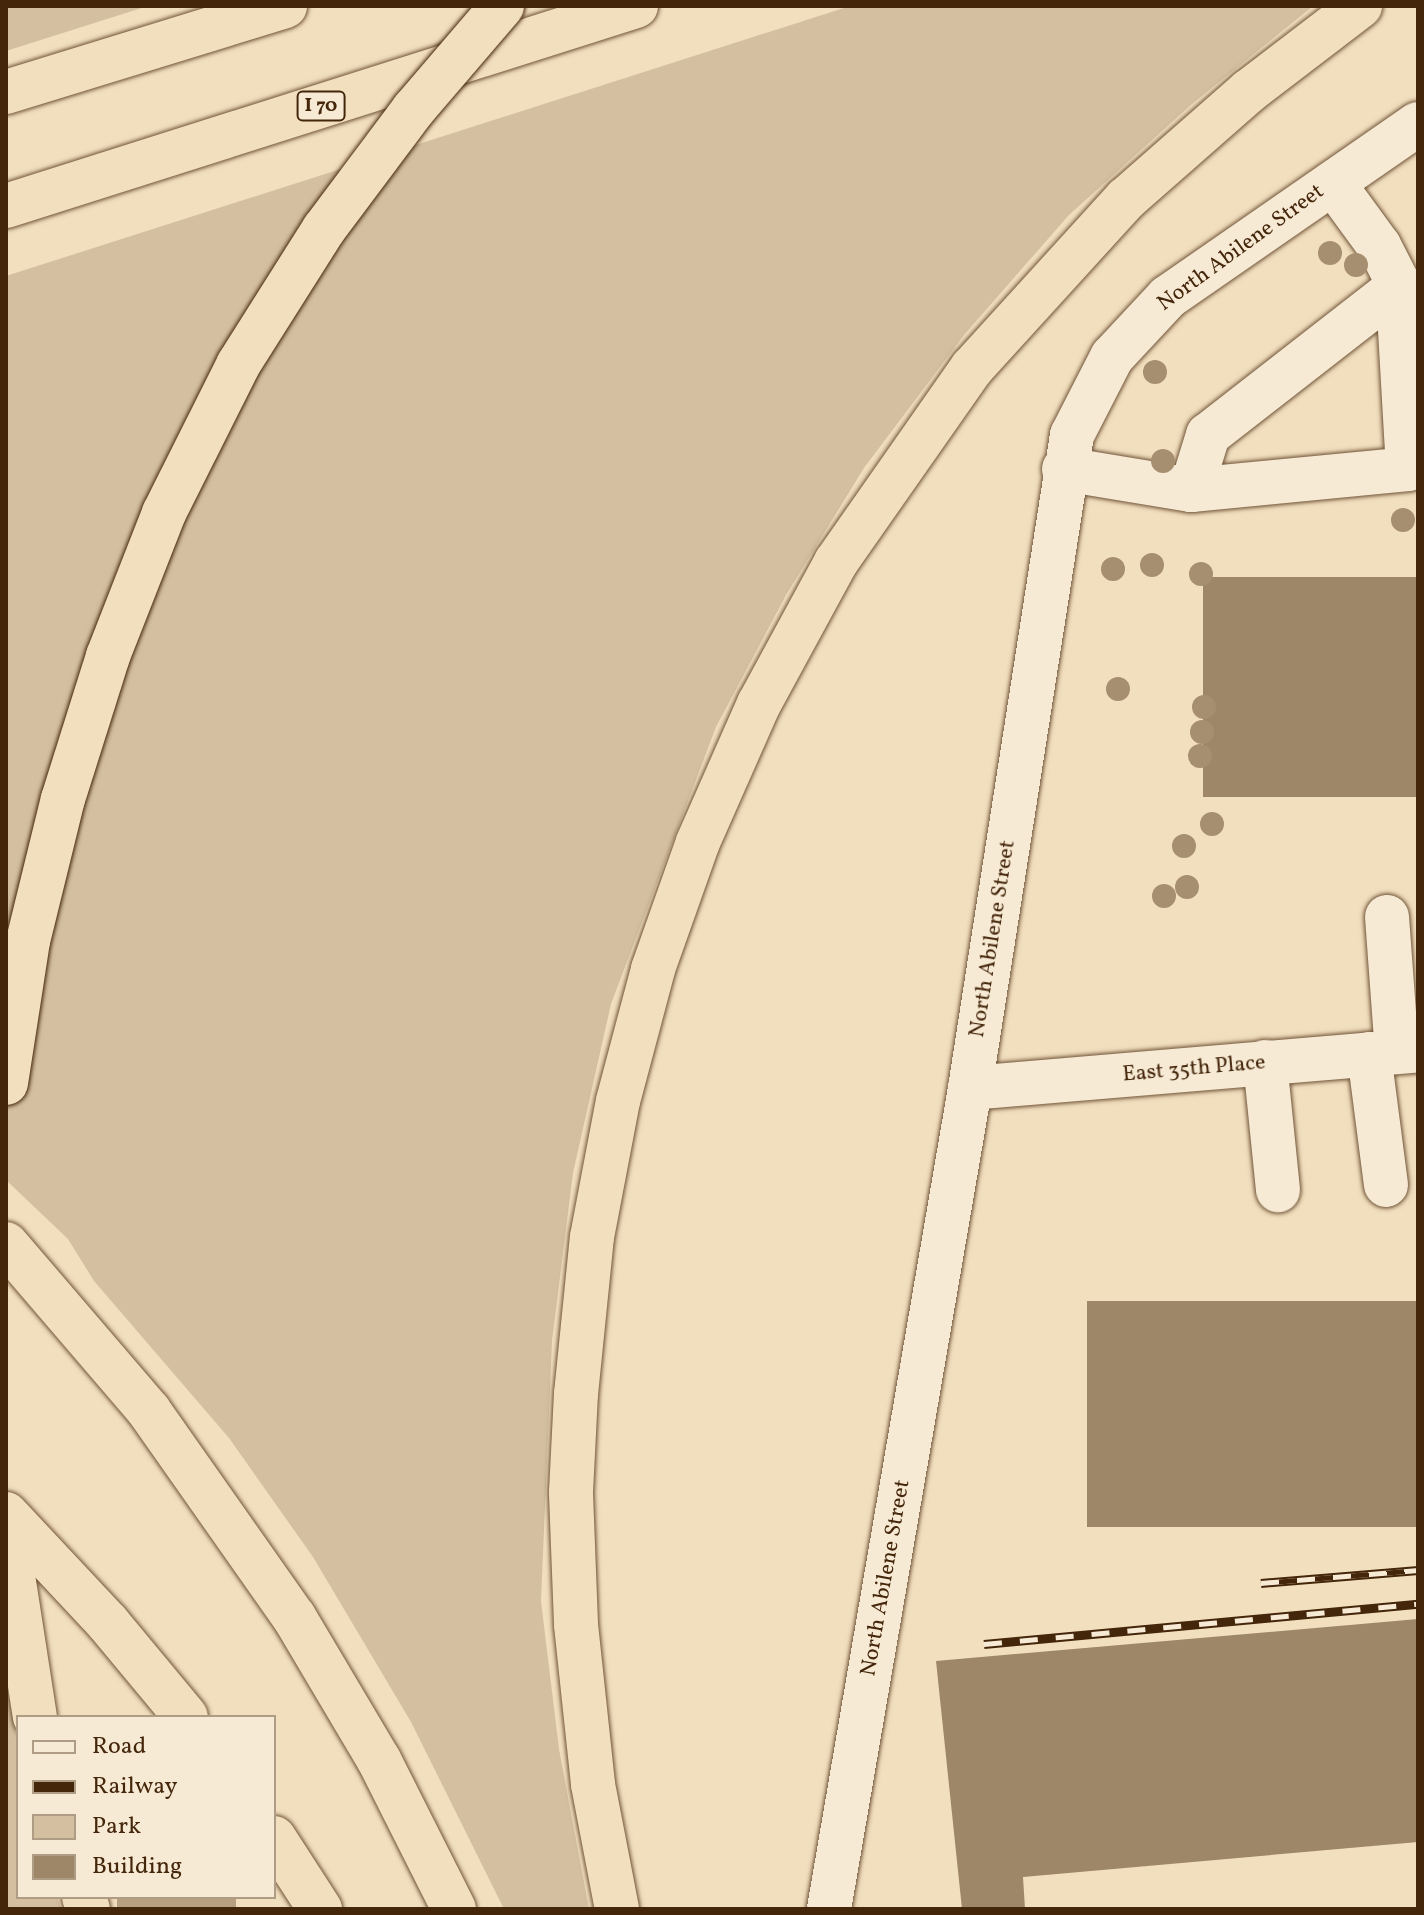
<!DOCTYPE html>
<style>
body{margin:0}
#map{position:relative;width:1424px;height:1915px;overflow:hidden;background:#f2dfbe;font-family:Vollkorn,serif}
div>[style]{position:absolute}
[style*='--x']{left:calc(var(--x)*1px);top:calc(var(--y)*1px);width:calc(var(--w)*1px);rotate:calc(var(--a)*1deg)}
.green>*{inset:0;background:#d4c0a0}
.water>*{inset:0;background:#b7a081;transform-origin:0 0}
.building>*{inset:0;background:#9e8668;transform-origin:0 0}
.roads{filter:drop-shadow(0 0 2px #705438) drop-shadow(0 0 2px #705438)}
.minor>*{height:44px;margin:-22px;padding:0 22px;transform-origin:22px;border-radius:22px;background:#f7ead5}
.highway>*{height:44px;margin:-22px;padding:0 22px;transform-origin:22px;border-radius:22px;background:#f2dfbe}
.rail>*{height:9px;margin-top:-4.5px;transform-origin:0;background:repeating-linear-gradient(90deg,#f7ead5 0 18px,#44260b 0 36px);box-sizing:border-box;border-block:2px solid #44260b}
.bridges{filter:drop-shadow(0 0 2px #44260b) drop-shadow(0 0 2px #44260b)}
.highway-bridge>*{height:44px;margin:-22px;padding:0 22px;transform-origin:22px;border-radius:22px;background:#f2dfbe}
.trees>*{width:24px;height:24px;margin:-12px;border-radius:50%;background:#a68e70}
span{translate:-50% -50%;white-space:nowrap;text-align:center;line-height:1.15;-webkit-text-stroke:6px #f7ead5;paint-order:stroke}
.shield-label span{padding:2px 6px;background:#f7ead5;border:2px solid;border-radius:6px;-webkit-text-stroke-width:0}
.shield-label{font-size:20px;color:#44260b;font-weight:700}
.street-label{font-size:22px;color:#44260b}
.frame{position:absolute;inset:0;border:8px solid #44260b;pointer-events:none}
.legend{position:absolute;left:16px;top:1715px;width:260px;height:184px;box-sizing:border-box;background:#f7ead5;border:2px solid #af9c84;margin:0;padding:10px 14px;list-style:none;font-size:24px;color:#44260b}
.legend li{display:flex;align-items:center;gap:16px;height:40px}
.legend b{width:40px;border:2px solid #af9c84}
</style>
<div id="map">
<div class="green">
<div style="clip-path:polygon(6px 6px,148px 6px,6px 51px)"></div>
<div style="clip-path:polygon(850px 6px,1313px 6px,1192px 104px,1069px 215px,964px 335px,864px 468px,786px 595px,716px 727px,611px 1004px,573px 1173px,552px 1341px,541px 1601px,559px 1749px,589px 1909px,504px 1909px,411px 1722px,313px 1557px,229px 1438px,94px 1281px,68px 1239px,6px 1180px,6px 276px)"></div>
<div style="clip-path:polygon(6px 1684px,18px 1743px,18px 1897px,57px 1897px,61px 1909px,6px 1909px)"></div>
</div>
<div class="water">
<div style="left:117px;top:1897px;width:119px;height:12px"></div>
</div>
<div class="building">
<div style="left:1418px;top:577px;width:220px;height:215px;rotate:90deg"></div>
<div style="left:1418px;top:1301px;width:226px;height:331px;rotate:90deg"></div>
<div style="clip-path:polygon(1418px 1619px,1418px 1842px,1023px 1877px,1025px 1909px,962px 1909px,936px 1661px)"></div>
</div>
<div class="roads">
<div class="minor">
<div style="--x:1064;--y:469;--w:129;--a:9.4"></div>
<div style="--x:1191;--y:490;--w:218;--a:-5.5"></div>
<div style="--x:1408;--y:469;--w:188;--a:-93.3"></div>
<div style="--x:1397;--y:281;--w:39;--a:-117"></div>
<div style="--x:1379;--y:246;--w:78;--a:-126.1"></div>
<div style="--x:1191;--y:490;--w:58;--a:-72.8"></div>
<div style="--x:1208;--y:435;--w:239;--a:-37.9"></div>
<div style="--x:1387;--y:917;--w:135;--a:85.8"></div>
<div style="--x:1369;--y:1054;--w:132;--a:82.6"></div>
<div style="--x:1265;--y:1062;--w:129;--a:84.2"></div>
<div style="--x:970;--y:1088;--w:450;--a:-4.8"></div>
<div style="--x:829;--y:1909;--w:833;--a:-80.25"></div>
<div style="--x:970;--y:1088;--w:661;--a:-81.12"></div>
<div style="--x:1072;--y:435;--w:88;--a:-62.9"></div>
<div style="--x:1112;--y:357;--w:82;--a:-47"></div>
<div style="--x:1168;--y:297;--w:304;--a:-34.7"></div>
</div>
<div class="highway">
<div style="--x:6;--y:92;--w:292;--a:-17.1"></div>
<div style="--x:6;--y:206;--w:661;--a:-17.61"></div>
<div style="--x:6;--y:1244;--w:220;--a:49.4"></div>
<div style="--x:149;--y:1411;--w:252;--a:54.9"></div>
<div style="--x:294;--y:1617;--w:166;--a:59.3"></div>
<div style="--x:379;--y:1760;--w:167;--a:63.3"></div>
<div style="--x:6;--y:1514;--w:149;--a:46.9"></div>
<div style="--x:108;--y:1623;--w:122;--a:50.3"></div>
<div style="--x:6;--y:1530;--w:189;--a:81.2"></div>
<div style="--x:274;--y:1838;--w:85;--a:57.1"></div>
<div style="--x:84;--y:1897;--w:13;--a:72"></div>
<div style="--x:617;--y:1909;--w:127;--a:-100.9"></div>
<div style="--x:593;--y:1784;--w:161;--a:-96.1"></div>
<div style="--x:576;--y:1624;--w:132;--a:-92.2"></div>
<div style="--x:571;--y:1492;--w:98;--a:-87.1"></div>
<div style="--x:576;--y:1394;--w:158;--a:-84.2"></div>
<div style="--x:592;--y:1237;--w:138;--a:-79.2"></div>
<div style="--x:618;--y:1101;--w:137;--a:-75.1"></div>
<div style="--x:653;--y:969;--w:135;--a:-70.5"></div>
<div style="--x:698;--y:842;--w:151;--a:-66.2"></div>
<div style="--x:759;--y:704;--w:162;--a:-61.5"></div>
<div style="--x:836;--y:562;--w:237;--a:-55"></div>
<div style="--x:972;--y:368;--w:229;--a:-47.7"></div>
<div style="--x:1126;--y:199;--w:164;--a:-41.3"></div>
<div style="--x:1249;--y:91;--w:140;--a:-37.4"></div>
</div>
</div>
<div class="rail">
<div style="--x:1261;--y:1583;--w:158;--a:-4.7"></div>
<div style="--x:984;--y:1644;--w:436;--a:-5.3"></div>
</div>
<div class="bridges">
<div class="highway-bridge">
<div style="--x:6;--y:1083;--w:144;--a:-81.2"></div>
<div style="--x:28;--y:941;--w:146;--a:-76.2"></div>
<div style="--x:63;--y:799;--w:150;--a:-72.5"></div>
<div style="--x:108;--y:656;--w:154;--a:-68.6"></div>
<div style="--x:164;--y:513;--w:165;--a:-63.4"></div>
<div style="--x:238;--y:365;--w:161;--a:-57.7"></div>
<div style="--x:324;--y:229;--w:149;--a:-53.2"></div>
<div style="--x:413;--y:110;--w:137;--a:-49.4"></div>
</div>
</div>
<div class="trees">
<div style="left:1330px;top:253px"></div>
<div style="left:1356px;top:265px"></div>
<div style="left:1155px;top:372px"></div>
<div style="left:1163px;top:461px"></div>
<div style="left:1403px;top:520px"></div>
<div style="left:1152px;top:565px"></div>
<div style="left:1113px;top:569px"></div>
<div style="left:1201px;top:574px"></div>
<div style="left:1118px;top:689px"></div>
<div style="left:1204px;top:707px"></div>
<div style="left:1202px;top:732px"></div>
<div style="left:1200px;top:756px"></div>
<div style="left:1212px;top:824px"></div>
<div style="left:1184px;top:846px"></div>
<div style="left:1187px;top:887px"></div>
<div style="left:1164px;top:896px"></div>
</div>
<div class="shield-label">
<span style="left:321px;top:106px">I 70</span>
</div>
<div class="street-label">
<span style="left:1241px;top:248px;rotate:-36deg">North Abilene Street</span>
<span style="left:993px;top:939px;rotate:-81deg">North Abilene Street</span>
<span style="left:1194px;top:1069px;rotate:-5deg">East 35th Place</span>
<span style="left:886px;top:1578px;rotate:-80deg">North Abilene Street</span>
</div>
<div class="frame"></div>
<ul class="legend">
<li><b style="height:10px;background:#f7ead5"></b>Road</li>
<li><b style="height:10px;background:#44260b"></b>Railway</li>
<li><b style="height:22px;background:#d4c0a0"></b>Park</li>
<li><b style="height:22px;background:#9e8668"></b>Building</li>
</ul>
</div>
